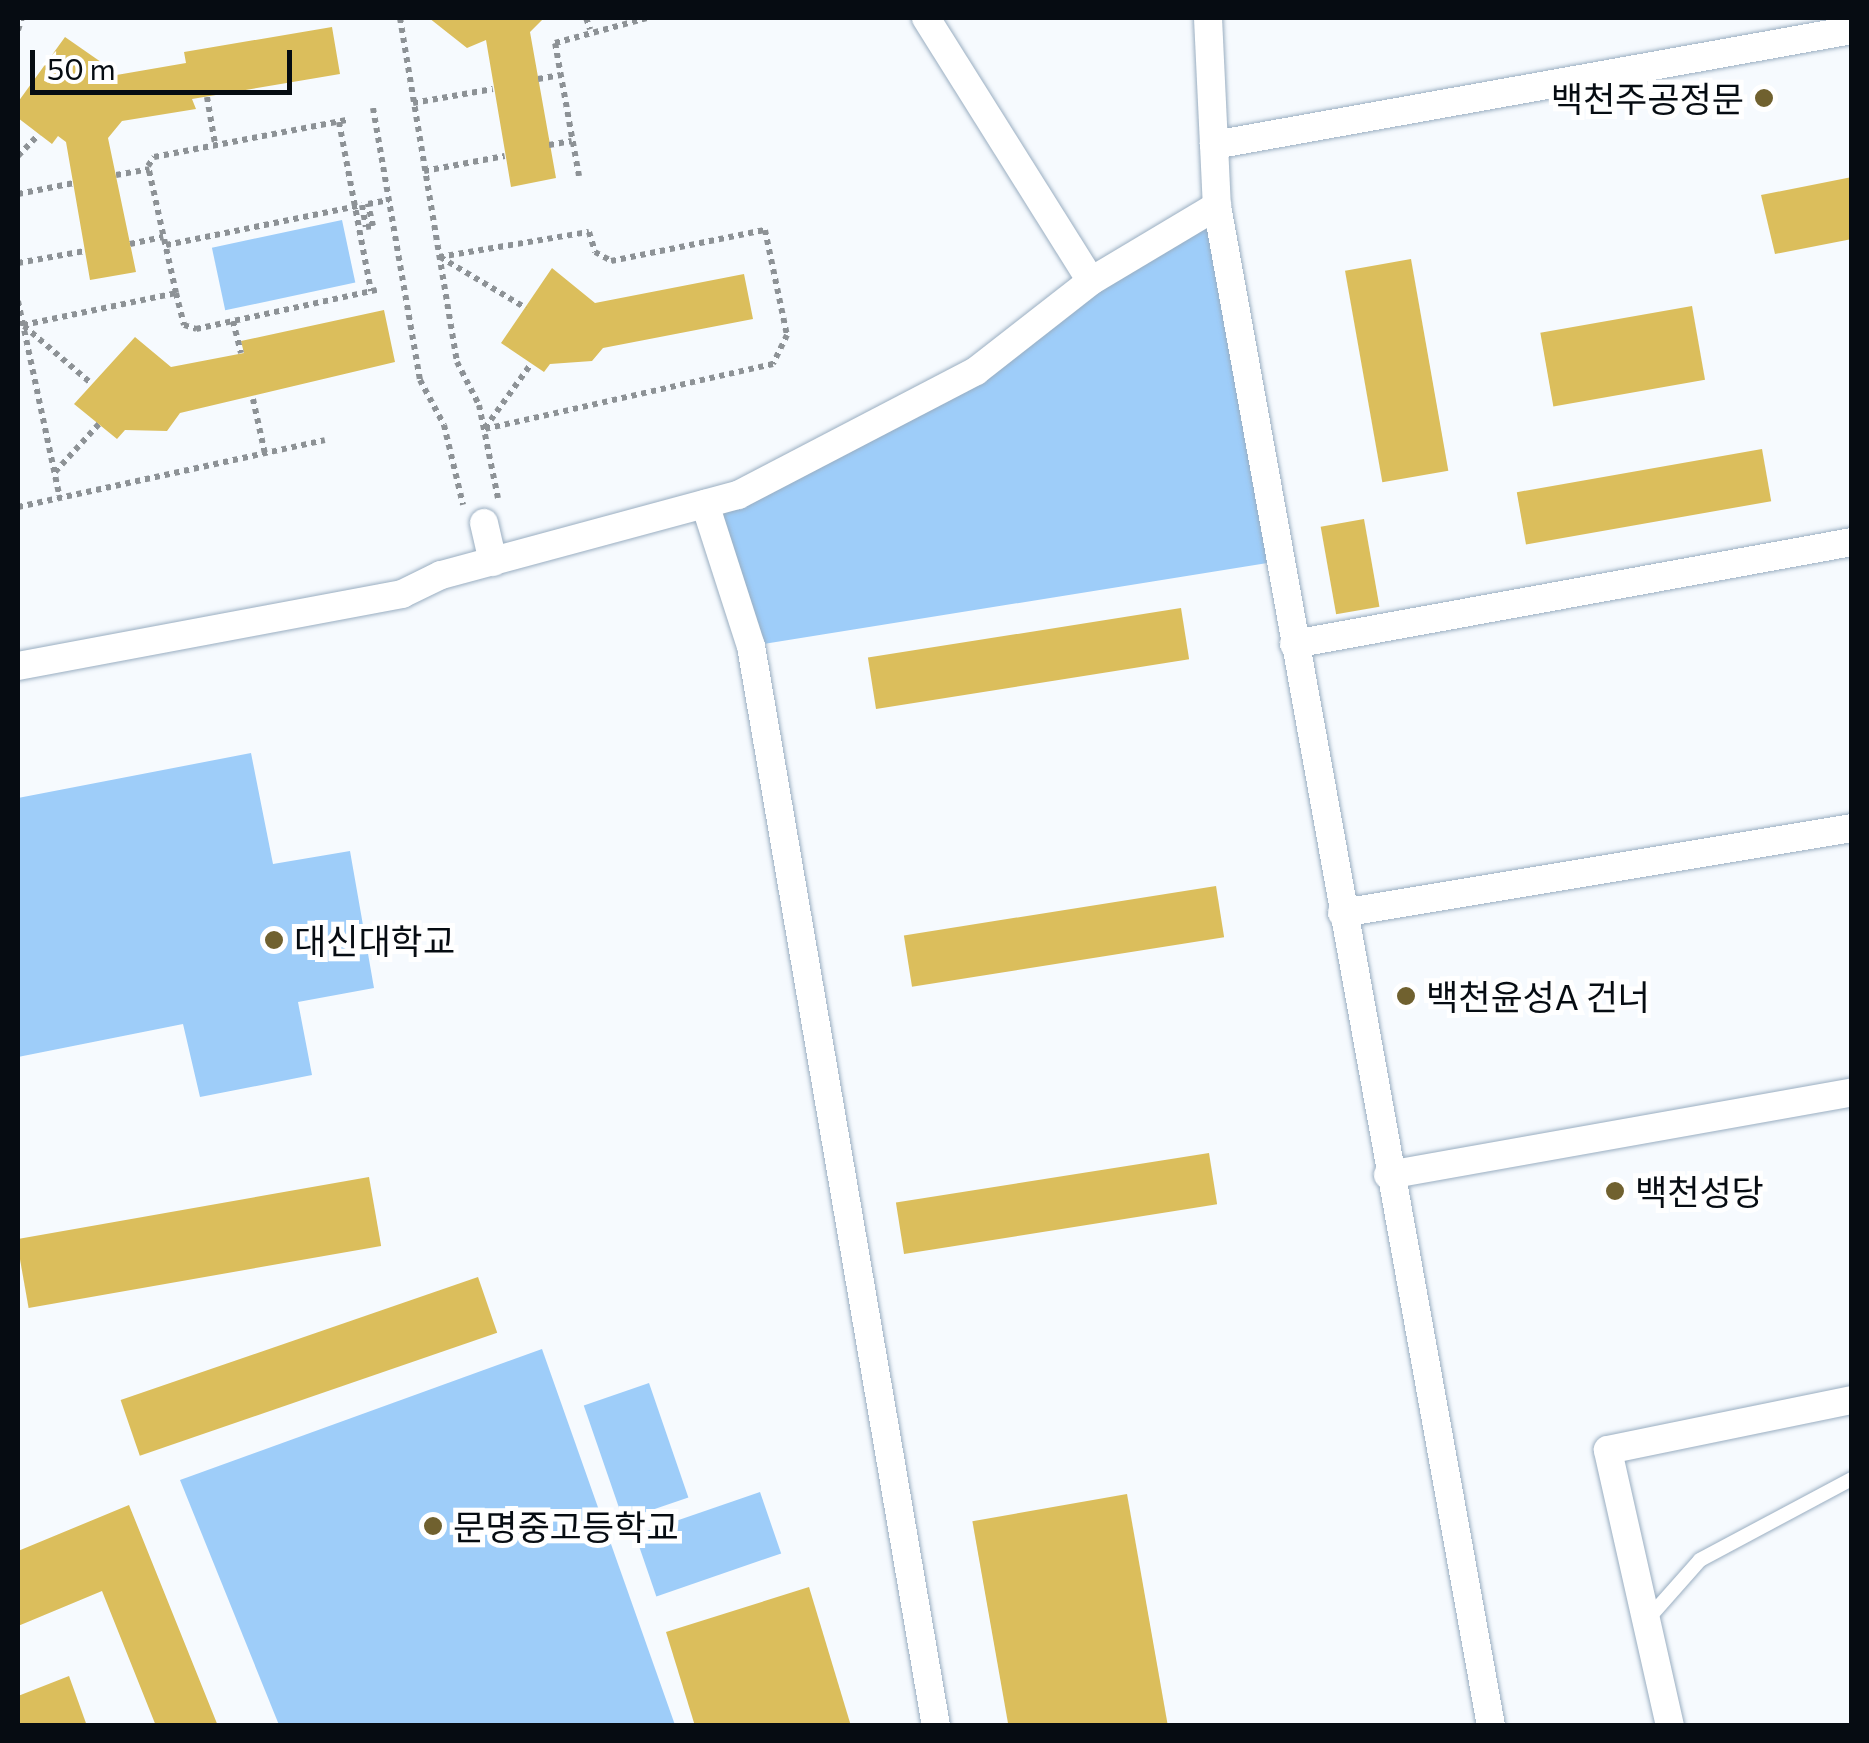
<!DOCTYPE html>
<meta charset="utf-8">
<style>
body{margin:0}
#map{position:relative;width:1869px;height:1743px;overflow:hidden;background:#f6fafe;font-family:Commissioner,"Noto Sans KR",sans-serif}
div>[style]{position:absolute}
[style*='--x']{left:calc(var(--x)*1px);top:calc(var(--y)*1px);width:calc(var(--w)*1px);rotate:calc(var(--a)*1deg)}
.green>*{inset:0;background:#9ecdf9;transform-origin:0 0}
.building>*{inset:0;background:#dbbe5c;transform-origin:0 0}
.path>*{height:6px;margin-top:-3px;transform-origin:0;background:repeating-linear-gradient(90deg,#8d9296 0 5px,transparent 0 10px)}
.roads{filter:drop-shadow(0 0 2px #9aaec1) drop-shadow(0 0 2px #9aaec1)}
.lane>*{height:14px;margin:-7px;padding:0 7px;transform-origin:7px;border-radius:7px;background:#fff}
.street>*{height:28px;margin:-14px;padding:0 14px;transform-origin:14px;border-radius:14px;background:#fff}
.dots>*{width:28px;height:28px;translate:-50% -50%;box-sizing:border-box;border:5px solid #fff;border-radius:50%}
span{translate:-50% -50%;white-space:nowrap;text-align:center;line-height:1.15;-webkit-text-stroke:10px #fff;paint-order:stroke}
.poi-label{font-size:35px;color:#060c12}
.right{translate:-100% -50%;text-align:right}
.left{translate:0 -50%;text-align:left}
.frame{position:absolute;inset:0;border:20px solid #060c12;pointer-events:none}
.scale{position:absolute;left:30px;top:50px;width:262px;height:45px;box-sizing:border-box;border:5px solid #060c12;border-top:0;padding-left:12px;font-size:30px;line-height:35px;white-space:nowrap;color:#060c12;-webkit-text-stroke:8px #fff;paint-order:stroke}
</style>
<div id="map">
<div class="green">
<div style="clip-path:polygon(1217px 206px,1280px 561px,751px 646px,705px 504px,976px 371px)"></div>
<div style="left:342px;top:220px;width:64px;height:133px;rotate:78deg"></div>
<div style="clip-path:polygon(251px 753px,273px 864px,350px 851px,374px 988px,298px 1002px,312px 1075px,200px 1097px,183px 1024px,18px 1057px,18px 798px)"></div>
<div style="clip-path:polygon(542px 1349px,675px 1725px,279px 1725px,180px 1480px)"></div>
<div style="left:649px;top:1383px;width:121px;height:69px;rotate:71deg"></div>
<div style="left:760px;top:1492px;width:65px;height:132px;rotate:71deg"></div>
</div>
<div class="building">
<div style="clip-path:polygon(429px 18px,544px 18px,530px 32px,556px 178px,511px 187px,486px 40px,467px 48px)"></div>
<div style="clip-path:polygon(332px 27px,340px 74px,192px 99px,196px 109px,122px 121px,108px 138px,136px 272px,90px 280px,66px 142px,58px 136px,52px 144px,18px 118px,18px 102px,65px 37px,111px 69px,105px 77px,186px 63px,184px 52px)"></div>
<div style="clip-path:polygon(1852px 177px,1852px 239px,1775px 254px,1761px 195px)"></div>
<div style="left:1411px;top:259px;width:215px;height:67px;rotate:80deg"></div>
<div style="clip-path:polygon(552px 268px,595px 303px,744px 274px,753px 319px,603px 348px,592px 361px,550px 364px,544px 372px,501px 343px)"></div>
<div style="left:1692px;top:306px;width:75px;height:154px;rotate:80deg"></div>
<div style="clip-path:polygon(384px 310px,395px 362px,180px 413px,167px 431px,125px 430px,117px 439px,74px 404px,135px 337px,171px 367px,244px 353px,241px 341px)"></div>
<div style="left:1762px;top:449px;width:53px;height:249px;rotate:80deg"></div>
<div style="left:1364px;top:519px;width:89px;height:44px;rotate:80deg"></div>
<div style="left:1181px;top:608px;width:52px;height:317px;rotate:81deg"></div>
<div style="left:1216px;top:886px;width:52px;height:316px;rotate:81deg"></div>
<div style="left:1209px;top:1153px;width:52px;height:317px;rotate:81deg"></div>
<div style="left:369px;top:1177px;width:70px;height:358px;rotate:80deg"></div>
<div style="left:478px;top:1277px;width:59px;height:378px;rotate:71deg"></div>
<div style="left:1127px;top:1494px;width:235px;height:157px;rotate:80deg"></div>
<div style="clip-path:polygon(129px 1505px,218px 1726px,156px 1726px,102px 1591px,18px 1626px,18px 1551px)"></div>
<div style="clip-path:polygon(809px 1587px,851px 1726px,695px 1726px,666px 1632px)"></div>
<div style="clip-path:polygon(69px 1676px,87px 1726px,18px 1726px,18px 1696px)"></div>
</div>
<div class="path">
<div style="--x:400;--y:18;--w:349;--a:80.6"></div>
<div style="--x:457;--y:362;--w:48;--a:62.9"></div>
<div style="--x:479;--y:405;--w:95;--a:78.5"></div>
<div style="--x:586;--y:18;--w:12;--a:70"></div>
<div style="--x:18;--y:30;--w:13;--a:-72"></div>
<div style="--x:538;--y:79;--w:23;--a:-10"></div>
<div style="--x:207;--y:97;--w:48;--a:80.3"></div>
<div style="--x:413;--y:103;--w:81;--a:-9.9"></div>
<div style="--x:373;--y:108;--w:276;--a:80.2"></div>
<div style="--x:420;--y:380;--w:51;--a:61.9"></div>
<div style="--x:444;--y:425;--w:82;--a:76.6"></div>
<div style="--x:339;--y:122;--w:172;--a:79.3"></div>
<div style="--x:549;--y:145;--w:23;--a:-10"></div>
<div style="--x:18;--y:156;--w:30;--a:-46"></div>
<div style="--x:424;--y:171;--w:82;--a:-10.5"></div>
<div style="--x:116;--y:175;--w:34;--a:-10"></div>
<div style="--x:579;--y:176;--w:135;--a:-100.2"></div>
<div style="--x:555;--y:43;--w:95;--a:-15.2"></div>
<div style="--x:18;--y:194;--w:57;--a:-11.1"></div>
<div style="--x:130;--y:244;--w:34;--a:-12"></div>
<div style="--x:166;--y:245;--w:200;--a:-11.5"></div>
<div style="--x:362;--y:205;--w:22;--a:80"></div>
<div style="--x:366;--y:227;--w:7;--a:-8"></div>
<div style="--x:373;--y:226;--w:23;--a:-103"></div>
<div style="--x:368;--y:204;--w:21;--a:-11"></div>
<div style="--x:439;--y:257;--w:152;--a:-9.5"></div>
<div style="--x:589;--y:232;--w:21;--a:73"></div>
<div style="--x:595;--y:252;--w:18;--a:29"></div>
<div style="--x:611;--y:261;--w:157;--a:-11.4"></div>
<div style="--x:765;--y:230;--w:107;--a:78.2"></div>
<div style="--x:787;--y:335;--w:32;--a:116"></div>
<div style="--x:773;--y:364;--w:296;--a:167.3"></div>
<div style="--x:440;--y:257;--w:100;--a:30.7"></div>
<div style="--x:18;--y:263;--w:68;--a:-10.2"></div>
<div style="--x:176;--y:293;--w:33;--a:76"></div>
<div style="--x:184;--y:325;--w:13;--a:18"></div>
<div style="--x:196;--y:329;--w:185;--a:-12.2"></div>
<div style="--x:18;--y:301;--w:201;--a:78"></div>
<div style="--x:233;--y:321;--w:33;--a:76"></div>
<div style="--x:23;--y:325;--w:156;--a:-11.8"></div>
<div style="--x:176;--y:293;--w:130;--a:-102.4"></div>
<div style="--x:148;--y:166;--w:11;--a:-56"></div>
<div style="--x:154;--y:157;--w:196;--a:-10.9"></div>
<div style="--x:24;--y:326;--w:89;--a:40.5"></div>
<div style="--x:253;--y:399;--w:56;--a:77.7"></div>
<div style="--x:485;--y:428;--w:79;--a:-54.3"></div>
<div style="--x:55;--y:472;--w:65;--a:-47.5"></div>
<div style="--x:18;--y:507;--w:314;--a:-12.3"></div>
</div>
<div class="roads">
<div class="lane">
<div style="--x:1646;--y:1621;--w:81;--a:-48.5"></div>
<div style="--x:1700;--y:1560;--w:172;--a:-28.1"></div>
</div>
<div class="street">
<div style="--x:926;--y:18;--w:310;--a:57.9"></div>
<div style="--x:1208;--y:18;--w:188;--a:87.3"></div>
<div style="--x:1217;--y:206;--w:1544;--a:79.78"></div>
<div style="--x:1214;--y:145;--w:648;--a:-10.22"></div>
<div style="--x:705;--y:504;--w:149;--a:72.1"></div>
<div style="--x:751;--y:646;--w:1096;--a:80.28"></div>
<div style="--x:484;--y:523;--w:40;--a:77"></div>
<div style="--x:1294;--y:644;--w:567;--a:-10.36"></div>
<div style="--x:18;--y:666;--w:391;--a:-10.6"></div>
<div style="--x:402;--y:594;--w:43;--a:-26"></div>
<div style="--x:441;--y:575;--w:308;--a:-15.1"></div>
<div style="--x:738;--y:495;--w:268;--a:-27.5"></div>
<div style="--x:976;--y:371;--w:146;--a:-38"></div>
<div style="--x:1091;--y:281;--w:147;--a:-30.8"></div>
<div style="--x:1342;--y:913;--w:517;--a:-9.46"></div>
<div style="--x:1388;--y:1175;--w:471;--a:-10.1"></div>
<div style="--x:1670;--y:1726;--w:283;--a:-102.7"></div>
<div style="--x:1608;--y:1450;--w:249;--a:-11.6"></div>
</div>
</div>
<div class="dots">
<div style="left:1764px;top:98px;background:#70612f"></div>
<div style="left:274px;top:940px;background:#70612f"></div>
<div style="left:1406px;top:996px;background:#70612f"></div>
<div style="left:1615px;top:1191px;background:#70612f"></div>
<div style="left:433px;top:1526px;background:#70612f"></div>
</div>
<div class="poi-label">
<span class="right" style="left:1744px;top:98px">백천주공정문</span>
<span class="left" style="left:294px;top:940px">대신대학교</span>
<span class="left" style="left:1426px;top:996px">백천윤성A 건너</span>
<span class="left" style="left:1635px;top:1191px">백천성당</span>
<span class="left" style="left:453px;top:1526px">문명중고등학교</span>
</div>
<div class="frame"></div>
<div class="scale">50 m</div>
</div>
